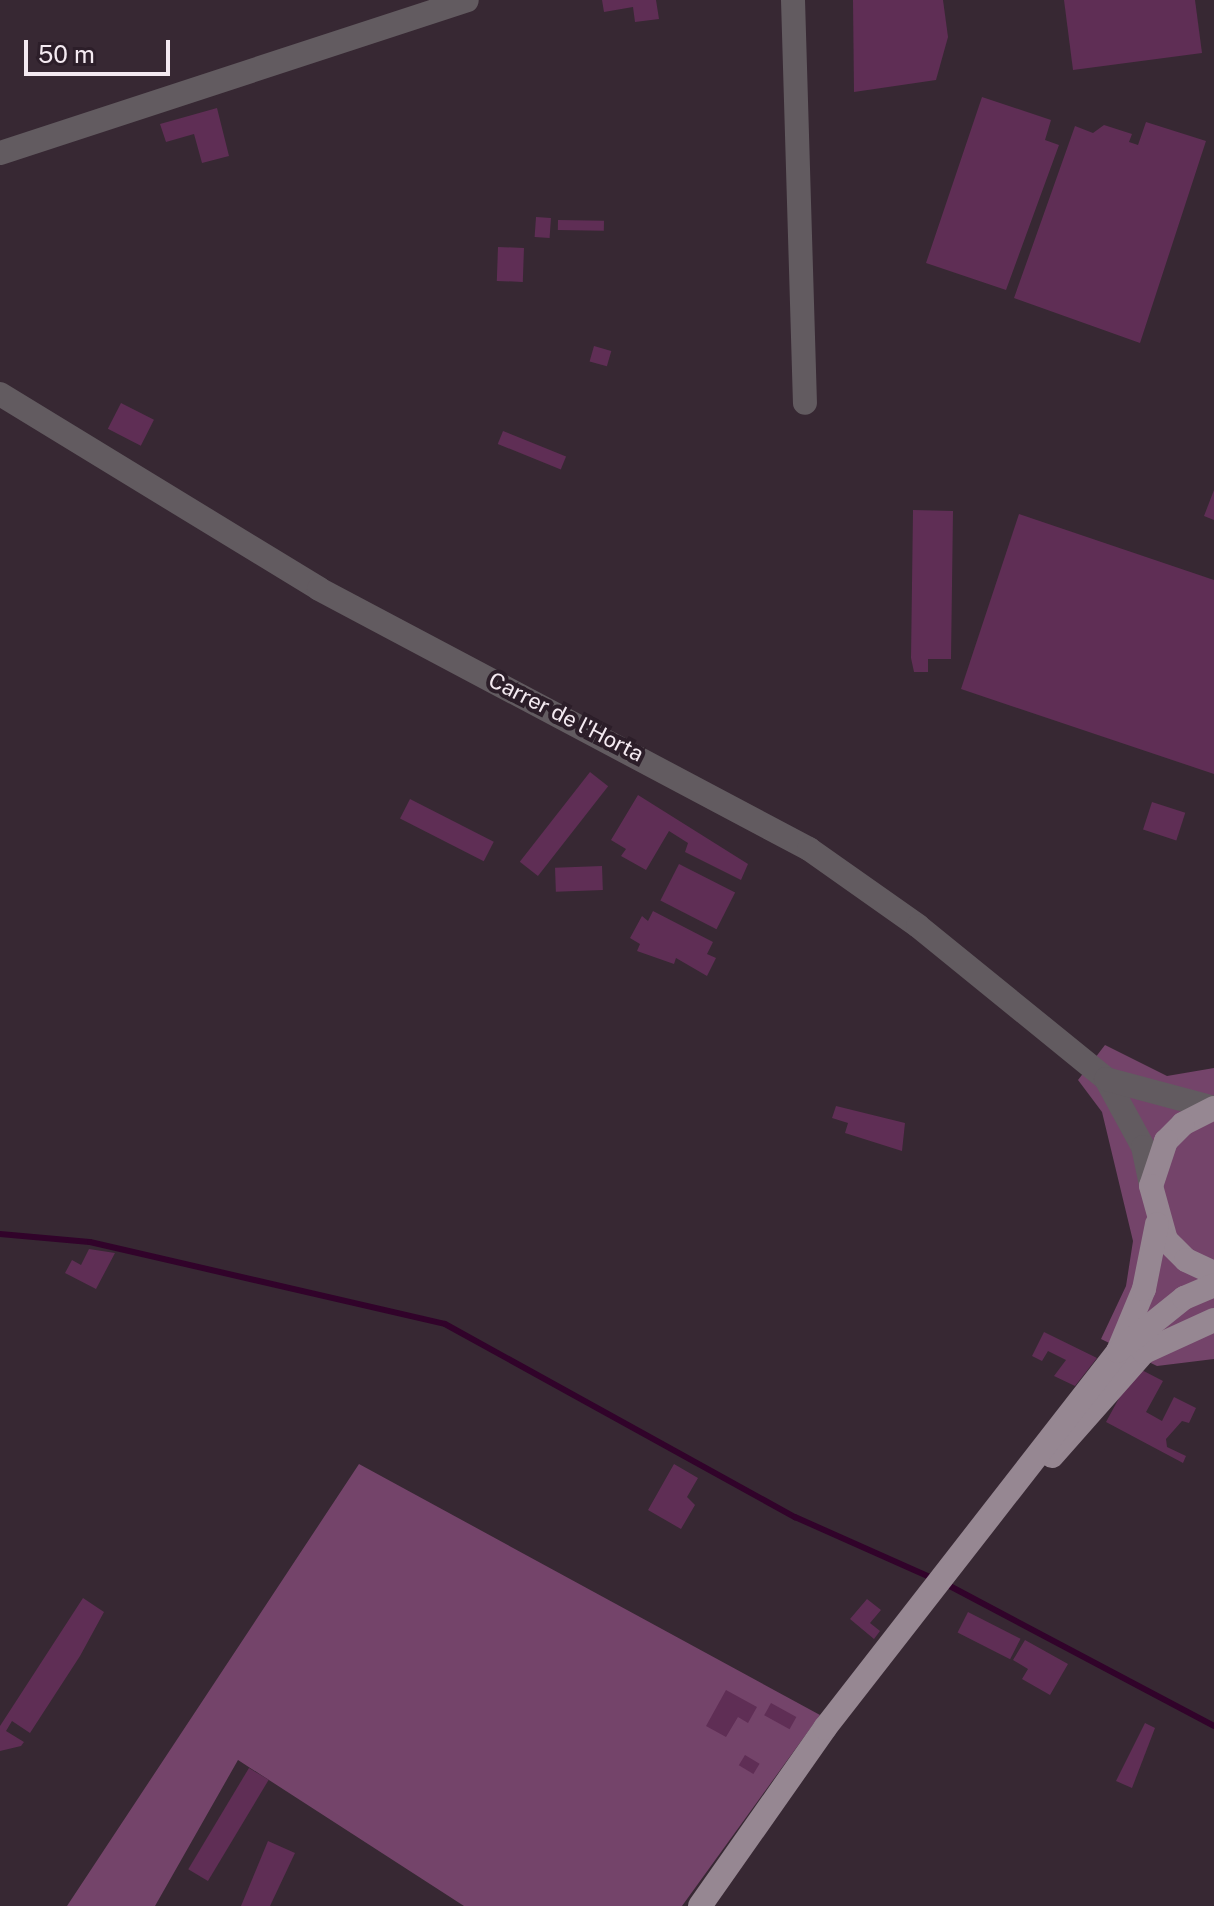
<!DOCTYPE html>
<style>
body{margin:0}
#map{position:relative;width:1214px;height:1906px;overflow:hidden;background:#372833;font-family:"Public Sans",sans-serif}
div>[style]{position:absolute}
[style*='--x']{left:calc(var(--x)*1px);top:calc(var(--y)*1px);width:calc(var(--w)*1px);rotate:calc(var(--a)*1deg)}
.green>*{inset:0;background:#74446a}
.stream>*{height:6px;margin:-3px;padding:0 3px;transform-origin:3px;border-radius:3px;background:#31032a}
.building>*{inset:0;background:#5f2e55;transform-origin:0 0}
.minor>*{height:24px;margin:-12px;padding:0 12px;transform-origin:12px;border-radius:12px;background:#625b60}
.tertiary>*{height:24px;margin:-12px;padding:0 12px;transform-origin:12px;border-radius:12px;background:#625b60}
.primary>*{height:24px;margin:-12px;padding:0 12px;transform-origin:12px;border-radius:12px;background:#968792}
span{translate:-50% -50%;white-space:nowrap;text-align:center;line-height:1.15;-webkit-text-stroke:8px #2c1e29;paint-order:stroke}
.street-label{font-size:22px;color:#f4eaf1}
.scale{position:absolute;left:24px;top:40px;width:146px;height:36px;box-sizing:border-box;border:4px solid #f4eaf1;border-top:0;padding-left:10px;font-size:24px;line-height:28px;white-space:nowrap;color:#f4eaf1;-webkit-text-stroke:6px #2c1e29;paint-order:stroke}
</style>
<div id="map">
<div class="green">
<div style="clip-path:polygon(1105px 1045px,1167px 1076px,1214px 1068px,1214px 1359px,1157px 1366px,1101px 1339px,1126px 1286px,1133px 1241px,1102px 1112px,1078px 1080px)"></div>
<div style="clip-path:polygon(359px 1464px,820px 1715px,682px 1906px,464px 1906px,238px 1760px,155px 1906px,67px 1906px)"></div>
</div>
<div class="stream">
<div style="--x:0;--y:1234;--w:90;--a:5.1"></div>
<div style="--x:90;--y:1242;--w:364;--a:13"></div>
<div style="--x:445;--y:1324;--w:400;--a:28.9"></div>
<div style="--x:795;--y:1517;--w:150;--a:24"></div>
<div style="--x:946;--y:1584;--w:303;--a:27.9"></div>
</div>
<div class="building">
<div style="clip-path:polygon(602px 0,656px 0,659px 19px,635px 22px,633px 7px,604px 12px)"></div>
<div style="clip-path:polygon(853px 0,943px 0,948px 37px,936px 80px,854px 92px)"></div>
<div style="clip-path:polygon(1064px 0,1195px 0,1202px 53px,1073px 70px)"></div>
<div style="clip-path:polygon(982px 97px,1051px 120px,1045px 140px,1059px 145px,1006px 290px,926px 263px)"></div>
<div style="clip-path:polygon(217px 108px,229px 156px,202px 163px,194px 134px,166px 142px,160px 124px)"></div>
<div style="clip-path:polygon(1146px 122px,1206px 141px,1140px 343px,1014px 298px,1075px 126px,1093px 133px,1104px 125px,1132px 134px,1129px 142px,1138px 145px)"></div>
<div style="left:536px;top:217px;width:15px;height:20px;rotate:4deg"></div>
<div style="left:558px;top:220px;width:46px;height:10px;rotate:1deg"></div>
<div style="left:498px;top:247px;width:26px;height:34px;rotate:2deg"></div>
<div style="left:594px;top:346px;width:18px;height:16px;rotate:16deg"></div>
<div style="left:121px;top:403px;width:37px;height:29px;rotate:27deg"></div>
<div style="left:503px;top:431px;width:68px;height:14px;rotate:22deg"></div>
<div style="clip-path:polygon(1214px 490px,1214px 520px,1204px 516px)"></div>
<div style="clip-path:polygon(913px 510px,953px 511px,951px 659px,928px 659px,928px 672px,914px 672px,911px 658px)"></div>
<div style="clip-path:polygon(1019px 514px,1214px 580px,1214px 774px,961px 689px)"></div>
<div style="left:590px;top:772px;width:23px;height:114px;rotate:38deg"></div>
<div style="clip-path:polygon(638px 795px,748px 864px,741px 880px,685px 852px,688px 843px,669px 831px,646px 870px,621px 856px,626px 849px,611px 840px)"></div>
<div style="left:410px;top:799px;width:94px;height:22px;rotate:27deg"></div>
<div style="left:1152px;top:802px;width:35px;height:29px;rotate:18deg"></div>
<div style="left:679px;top:864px;width:63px;height:41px;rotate:27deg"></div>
<div style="left:602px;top:866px;width:24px;height:47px;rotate:88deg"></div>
<div style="clip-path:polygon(653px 911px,713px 942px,707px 954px,716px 958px,707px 976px,676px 958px,674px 964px,637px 951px,640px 944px,630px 938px,642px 916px,648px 921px)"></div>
<div style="clip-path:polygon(836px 1106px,905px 1123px,902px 1151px,845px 1133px,848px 1123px,832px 1118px)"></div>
<div style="clip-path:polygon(89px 1249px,115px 1253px,96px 1289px,65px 1273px,72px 1260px,81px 1265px)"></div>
<div style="clip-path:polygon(1044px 1332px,1097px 1358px,1075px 1386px,1054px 1376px,1066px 1360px,1048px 1351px,1042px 1361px,1032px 1356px)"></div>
<div style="clip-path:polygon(1136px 1367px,1163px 1381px,1146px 1412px,1162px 1421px,1174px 1397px,1196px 1408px,1189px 1423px,1182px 1421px,1166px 1439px,1167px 1447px,1186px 1456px,1183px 1463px,1106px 1422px)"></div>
<div style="clip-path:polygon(674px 1464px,698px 1478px,687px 1497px,695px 1505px,681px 1529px,648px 1510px)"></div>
<div style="clip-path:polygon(83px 1598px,104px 1612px,80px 1656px,30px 1733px,12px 1721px,6px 1731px,24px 1742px,21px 1746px,0 1751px,0 1726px)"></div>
<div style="clip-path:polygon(867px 1599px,881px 1610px,870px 1623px,880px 1631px,874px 1639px,850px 1619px)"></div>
<div style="left:968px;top:1612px;width:59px;height:23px;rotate:27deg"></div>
<div style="clip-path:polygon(1025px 1640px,1068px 1664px,1050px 1695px,1022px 1679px,1028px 1669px,1013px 1660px)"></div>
<div style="clip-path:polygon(726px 1690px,757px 1707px,748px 1723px,738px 1717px,726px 1737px,706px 1726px)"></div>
<div style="left:771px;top:1703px;width:29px;height:14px;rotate:29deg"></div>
<div style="clip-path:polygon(1145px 1723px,1155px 1728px,1132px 1788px,1116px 1781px)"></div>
<div style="left:745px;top:1755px;width:17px;height:12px;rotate:31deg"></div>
<div style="left:249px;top:1768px;width:23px;height:118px;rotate:31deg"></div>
<div style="clip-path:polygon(268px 1841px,295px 1853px,270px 1906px,241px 1906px)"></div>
</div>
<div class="minor">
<div style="--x:793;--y:0;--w:403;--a:88.3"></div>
<div style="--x:0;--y:153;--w:491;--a:-18.1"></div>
<div style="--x:0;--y:394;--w:374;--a:31.4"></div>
<div style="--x:319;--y:589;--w:555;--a:27.95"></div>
<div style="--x:809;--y:849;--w:133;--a:35.2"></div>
<div style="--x:918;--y:926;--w:242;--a:39.1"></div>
</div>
<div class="tertiary">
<div style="--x:1106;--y:1079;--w:77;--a:61.4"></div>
<div style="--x:1143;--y:1147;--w:40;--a:78"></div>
<div style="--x:1106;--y:1079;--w:112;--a:15"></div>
</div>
<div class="primary">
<div style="--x:1214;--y:1108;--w:35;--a:153"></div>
<div style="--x:1183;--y:1124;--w:24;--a:135"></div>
<div style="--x:1166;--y:1141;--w:47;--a:108.4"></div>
<div style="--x:1151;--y:1186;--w:56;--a:74.5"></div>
<div style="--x:1166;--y:1240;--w:28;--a:45"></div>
<div style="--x:1186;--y:1260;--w:31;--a:25"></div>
<div style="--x:1119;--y:1349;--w:65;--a:-67.4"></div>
<div style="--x:1144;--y:1289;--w:66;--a:-78.7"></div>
<div style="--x:1052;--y:1456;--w:139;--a:-48.5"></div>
<div style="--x:1144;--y:1352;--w:77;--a:-24.6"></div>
<div style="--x:700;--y:1906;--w:218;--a:-54.9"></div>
<div style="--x:825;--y:1728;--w:477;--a:-52.1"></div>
<div style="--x:1118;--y:1351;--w:85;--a:-38.8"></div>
<div style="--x:1184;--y:1298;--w:33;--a:-23"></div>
</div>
<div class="street-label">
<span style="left:566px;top:717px;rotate:27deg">Carrer de l'Horta</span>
</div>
<div class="scale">50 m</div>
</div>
